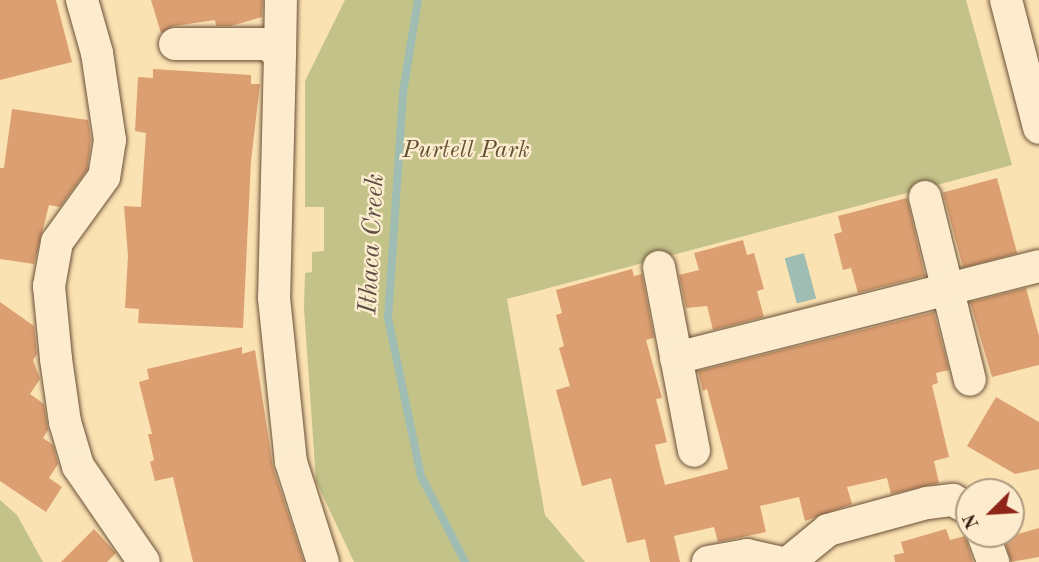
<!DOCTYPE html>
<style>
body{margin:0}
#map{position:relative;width:1039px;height:562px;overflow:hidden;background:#fbe2b2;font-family:"Old Standard TT",serif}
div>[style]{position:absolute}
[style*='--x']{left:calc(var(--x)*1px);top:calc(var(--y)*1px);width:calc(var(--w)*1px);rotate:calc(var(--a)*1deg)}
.green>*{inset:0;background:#c2c289}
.water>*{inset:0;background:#9fbdb2;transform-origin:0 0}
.stream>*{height:8px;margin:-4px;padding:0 4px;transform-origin:4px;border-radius:4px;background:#9fbdb2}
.building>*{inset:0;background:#db9f71;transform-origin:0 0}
.roads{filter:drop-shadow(0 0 2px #6a4f38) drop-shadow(0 0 2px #6a4f38)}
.minor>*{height:32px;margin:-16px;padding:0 16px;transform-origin:16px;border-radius:16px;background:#fceccd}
span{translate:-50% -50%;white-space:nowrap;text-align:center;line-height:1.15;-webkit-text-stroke:5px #fceccd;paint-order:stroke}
.park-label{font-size:24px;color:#624f34;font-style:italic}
.water-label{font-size:26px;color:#584e41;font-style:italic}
.north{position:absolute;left:955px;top:478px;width:70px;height:70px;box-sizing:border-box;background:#fceccd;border:2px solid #ae9a81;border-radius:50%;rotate:246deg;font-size:19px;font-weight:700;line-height:28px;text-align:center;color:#391e10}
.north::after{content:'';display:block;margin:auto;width:24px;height:32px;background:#8f2418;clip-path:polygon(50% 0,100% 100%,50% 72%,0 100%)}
</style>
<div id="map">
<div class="green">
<div style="clip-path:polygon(345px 0,966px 0,1012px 165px,507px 299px,545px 515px,585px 562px,354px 562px,316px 481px,304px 308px,305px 273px,312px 272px,312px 252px,324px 251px,324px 207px,305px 207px,305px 81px)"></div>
<div style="clip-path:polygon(0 500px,17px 515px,43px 562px,0 562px)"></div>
</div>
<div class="water">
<div style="left:804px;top:253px;width:47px;height:20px;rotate:75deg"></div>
</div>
<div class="stream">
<div style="--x:418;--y:0;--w:94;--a:99.2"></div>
<div style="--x:403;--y:93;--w:225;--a:93.8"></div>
<div style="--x:388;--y:318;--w:161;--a:78.2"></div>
<div style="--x:421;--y:476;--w:97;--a:62.9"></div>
</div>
<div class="building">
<div style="clip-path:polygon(0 0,56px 0,72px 62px,0 80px)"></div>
<div style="clip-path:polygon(151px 0,263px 0,262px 17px,231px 26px,216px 26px,215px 20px,174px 26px,161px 33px)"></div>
<div style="clip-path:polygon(153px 69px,251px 75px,251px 84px,260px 84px,251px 161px,243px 328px,138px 323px,139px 309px,125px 308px,128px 256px,124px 206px,141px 207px,146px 133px,135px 131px,138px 77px,153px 78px)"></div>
<div style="clip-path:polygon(12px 109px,88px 120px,91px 140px,87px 170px,60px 207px,49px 205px,34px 264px,0 259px,0 168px,4px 168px)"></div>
<div style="left:997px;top:178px;width:78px;height:56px;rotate:75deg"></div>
<div style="clip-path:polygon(907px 198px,925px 276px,858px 293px,851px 268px,843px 270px,834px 234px,842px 232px,838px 216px)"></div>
<div style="clip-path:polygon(743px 240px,747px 255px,754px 253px,764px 289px,757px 291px,764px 317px,713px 330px,707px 306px,686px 308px,679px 275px,699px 270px,694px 253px)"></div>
<div style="clip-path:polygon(632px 269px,634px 276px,642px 274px,654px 338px,646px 340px,662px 398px,656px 399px,667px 442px,655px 445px,665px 485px,728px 469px,707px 389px,703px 391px,698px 371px,934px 312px,949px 370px,936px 373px,938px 383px,932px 385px,949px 457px,934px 461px,939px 483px,891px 494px,887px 478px,847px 487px,852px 504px,805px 521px,799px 497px,760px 506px,766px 532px,718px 542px,714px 527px,674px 536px,680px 562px,650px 562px,645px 539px,627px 543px,611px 478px,582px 486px,556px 390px,570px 386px,559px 348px,564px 346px,556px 315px,562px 313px,556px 290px)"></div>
<div style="clip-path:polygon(1026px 288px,1039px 336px,1039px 365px,992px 377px,970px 302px)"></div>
<div style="clip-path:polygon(0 302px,34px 326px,37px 354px,33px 360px,40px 379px,30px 394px,44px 404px,48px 430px,43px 438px,53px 445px,58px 464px,49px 478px,62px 487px,46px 512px,0 481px)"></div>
<div style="clip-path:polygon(242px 347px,242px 354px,255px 350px,273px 467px,304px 562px,193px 562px,173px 477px,155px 481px,150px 462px,154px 460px,148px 434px,152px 434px,139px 382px,149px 379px,147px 369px)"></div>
<div style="clip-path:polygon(996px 397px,1039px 422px,1039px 469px,1015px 474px,967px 446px)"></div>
<div style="clip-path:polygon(1039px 528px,1039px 557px,1011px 562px,1004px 538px)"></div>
<div style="clip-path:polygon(94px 529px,116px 553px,107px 562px,61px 562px)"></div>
<div style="clip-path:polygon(946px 529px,950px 540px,965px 536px,973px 562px,895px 562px,894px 555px,904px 553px,901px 542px)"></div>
</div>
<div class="roads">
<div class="minor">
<div style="--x:82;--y:0;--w:55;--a:74.2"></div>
<div style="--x:97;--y:53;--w:88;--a:81.5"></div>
<div style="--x:110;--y:140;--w:37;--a:99"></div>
<div style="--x:104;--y:177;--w:80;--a:125.9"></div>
<div style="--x:57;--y:242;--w:45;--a:100.3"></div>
<div style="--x:49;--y:286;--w:73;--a:84.5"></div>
<div style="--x:56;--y:359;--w:64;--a:81.9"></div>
<div style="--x:65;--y:422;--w:46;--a:73.5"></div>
<div style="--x:78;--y:466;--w:116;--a:55.5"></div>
<div style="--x:1006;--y:0;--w:132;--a:75.5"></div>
<div style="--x:175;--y:44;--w:93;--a:0"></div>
<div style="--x:268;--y:44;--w:16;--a:43"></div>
<div style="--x:280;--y:55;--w:243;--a:91.4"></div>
<div style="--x:274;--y:298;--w:165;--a:84.1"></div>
<div style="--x:291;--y:462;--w:105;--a:72.3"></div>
<div style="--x:280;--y:55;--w:55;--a:-89"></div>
<div style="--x:925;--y:197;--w:188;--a:76.2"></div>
<div style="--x:659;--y:267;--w:187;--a:79.2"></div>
<div style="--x:676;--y:358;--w:374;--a:-14.2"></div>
<div style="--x:983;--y:534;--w:30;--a:70"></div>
<div style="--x:708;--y:562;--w:40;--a:-10"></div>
<div style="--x:747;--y:555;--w:32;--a:13"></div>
<div style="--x:789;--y:562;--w:50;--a:-39.4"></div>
<div style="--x:828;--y:530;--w:103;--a:-15.3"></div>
<div style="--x:927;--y:503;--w:26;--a:-7"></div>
<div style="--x:953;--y:500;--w:18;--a:29"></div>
</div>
</div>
<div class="park-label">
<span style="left:466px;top:152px">Purtell Park</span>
</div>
<div class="water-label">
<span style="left:373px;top:244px;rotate:-87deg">Ithaca Creek</span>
</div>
<div class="north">N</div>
</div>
